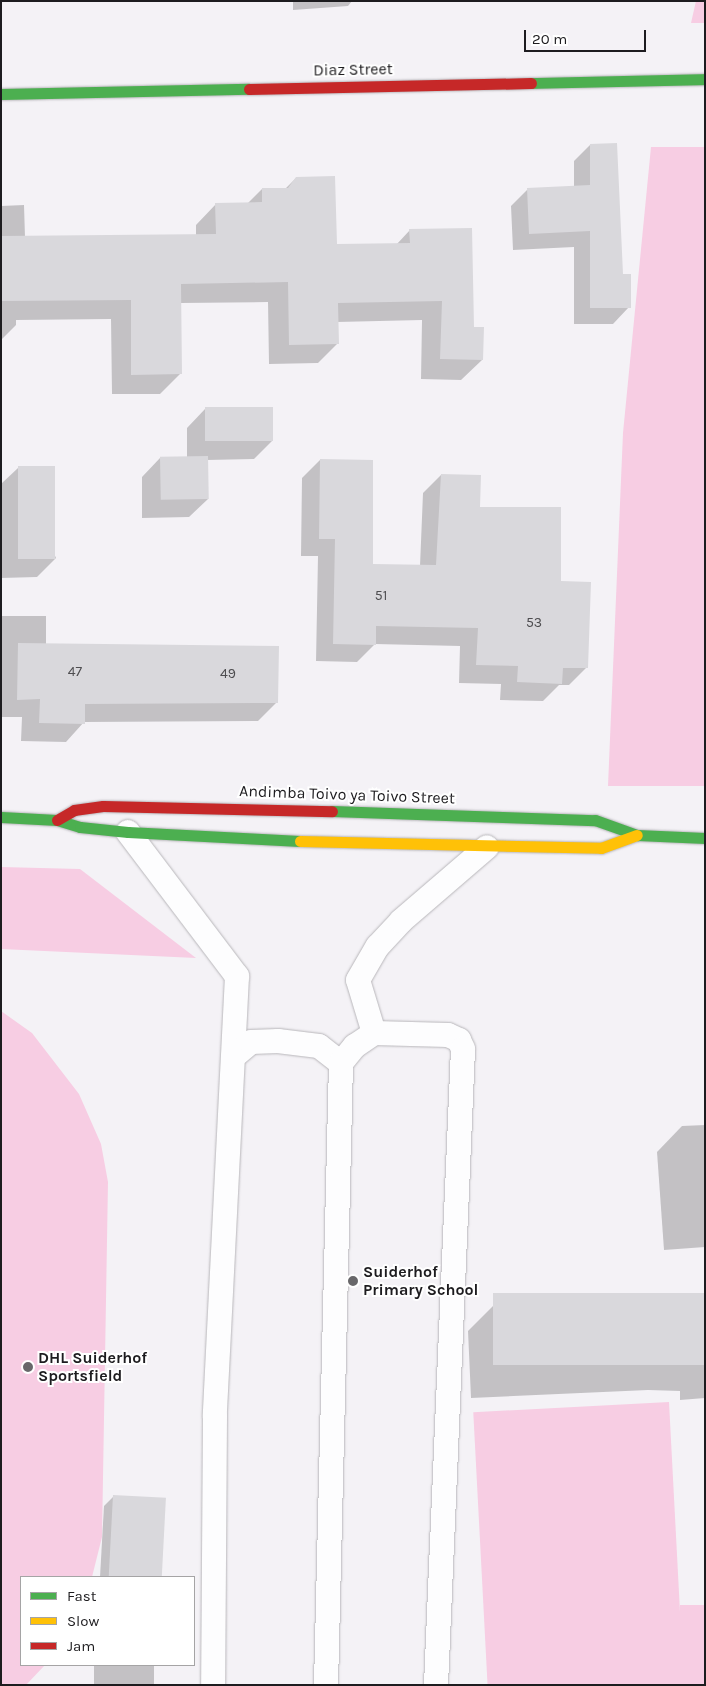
<!DOCTYPE html>
<style>
body{margin:0}
#map{position:relative;width:706px;height:1686px;overflow:hidden;background:#f4f2f6;font-family:Karla,sans-serif}
div>[style]{position:absolute}
[style*='--x']{left:calc(var(--x)*1px);top:calc(var(--y)*1px);width:calc(var(--w)*1px);rotate:calc(var(--a)*1deg)}
.green>*{inset:0;background:#f7cde3;transform-origin:0 0}
.shadow>*{inset:0;background:#0003;transform-origin:0 0}
.building>*{inset:0;background:#d9d8dc;transform-origin:0 0}
.roads{filter:drop-shadow(0 0 1px #b8b6ba) drop-shadow(0 0 1px #b8b6ba)}
.lane>*{height:24px;margin:-12px;padding:0 12px;transform-origin:12px;border-radius:12px;background:#fdfdfe}
.fast>*{height:11px;margin:-5.5px;padding:0 5.5px;transform-origin:5.5px;border-radius:5.5px;background:#4caf50}
.slow>*{height:11px;margin:-5.5px;padding:0 5.5px;transform-origin:5.5px;border-radius:5.5px;background:#ffc107}
.jam>*{height:11px;margin:-5.5px;padding:0 5.5px;transform-origin:5.5px;border-radius:5.5px;background:#c62828}
.dots>*{width:14px;height:14px;translate:-50% -50%;box-sizing:border-box;border:2px solid #fff;border-radius:50%}
span{translate:-50% -50%;white-space:nowrap;text-align:center;line-height:1.15;-webkit-text-stroke:4px #fff;paint-order:stroke}
.number-label{font-size:14px;color:#4e4d50}
.number-label span{-webkit-text-stroke-width:0}
.street-label{font-size:16px;color:#1d1c1f}
.poi-label{font-size:16px;color:#1d1c1f;font-weight:700}
.left{translate:0 -50%;text-align:left}
.frame{position:absolute;inset:0;border:2px solid #1d1c1f;pointer-events:none}
.legend{position:absolute;left:20px;top:1576px;width:175px;height:90px;box-sizing:border-box;background:#fff;border:1px solid #a5a4a5;margin:0;padding:6px 9px;list-style:none;font-size:15px;color:#1d1c1f}
.legend li{display:flex;align-items:center;gap:10px;height:25px}
.legend b{width:25px;border:1px solid #a5a4a5}
.scale{position:absolute;left:524px;top:30px;width:122px;height:22px;box-sizing:border-box;border:2px solid #1d1c1f;border-top:0;padding-left:6px;font-size:15px;line-height:18px;white-space:nowrap;color:#1d1c1f;-webkit-text-stroke:4px #fff;paint-order:stroke}
</style>
<div id="map">
<div class="green">
<div style="clip-path:polygon(696px 1px,705px 1px,705px 23px,691px 23px)"></div>
<div style="clip-path:polygon(651px 147px,705px 147px,705px 786px,608px 786px,623px 433px)"></div>
<div style="clip-path:polygon(1px 867px,80px 869px,196px 958px,1px 949px)"></div>
<div style="clip-path:polygon(1px 1011px,32px 1033px,79px 1094px,101px 1144px,108px 1182px,102px 1537px,92px 1577px,21px 1577px,21px 1665px,45px 1665px,26px 1685px,1px 1685px)"></div>
<div style="left:669px;top:1402px;width:283px;height:196px;rotate:87deg"></div>
<div style="left:705px;top:1605px;width:80px;height:25px;rotate:90deg"></div>
</div>
<div class="shadow">
<div style="clip-path:polygon(293px 1px,352px 1px,348px 6px,293px 10px)"></div>
<div style="clip-path:polygon(590px 145px,629px 307px,613px 324px,574px 324px,574px 247px,513px 250px,511px 206px,527px 190px,574px 187px,574px 161px)"></div>
<div style="clip-path:polygon(296px 178px,335px 246px,396px 245px,410px 230px,472px 328px,482px 360px,461px 380px,421px 379px,422px 320px,337px 322px,338px 343px,318px 363px,269px 364px,268px 302px,180px 303px,180px 374px,160px 394px,112px 394px,111px 319px,16px 320px,16px 325px,1px 340px,1px 206px,24px 205px,25px 237px,196px 235px,196px 225px,216px 204px,248px 203px,262px 189px,285px 189px)"></div>
<div style="clip-path:polygon(205px 409px,272px 441px,254px 459px,207px 460px,208px 499px,189px 517px,142px 518px,142px 477px,160px 458px,187px 457px,187px 428px)"></div>
<div style="clip-path:polygon(320px 460px,372px 565px,420px 566px,423px 493px,441px 475px,559px 582px,587px 667px,569px 685px,559px 685px,543px 701px,500px 700px,501px 684px,459px 683px,460px 646px,375px 644px,357px 662px,316px 661px,318px 556px,301px 556px,302px 478px)"></div>
<div style="clip-path:polygon(18px 468px,56px 558px,37px 577px,1px 578px,1px 484px)"></div>
<div style="clip-path:polygon(1px 616px,46px 616px,46px 645px,276px 703px,258px 721px,84px 722px,66px 742px,21px 741px,22px 717px,1px 717px)"></div>
<div style="clip-path:polygon(705px 1125px,705px 1247px,664px 1250px,657px 1152px,682px 1126px)"></div>
<div style="clip-path:polygon(705px 1295px,705px 1398px,680px 1400px,680px 1391px,648px 1390px,471px 1398px,468px 1331px,494px 1305px)"></div>
<div style="clip-path:polygon(114px 1496px,165px 1499px,160px 1577px,100px 1577px,104px 1506px)"></div>
<div style="left:94px;top:1665px;width:60px;height:20px"></div>
</div>
<div class="building">
<div style="clip-path:polygon(617px 143px,623px 274px,631px 274px,631px 308px,590px 308px,590px 231px,529px 234px,527px 188px,590px 185px,590px 144px)"></div>
<div style="clip-path:polygon(335px 176px,337px 244px,410px 243px,409px 229px,472px 228px,474px 327px,484px 327px,483px 360px,440px 359px,442px 301px,338px 303px,339px 344px,289px 345px,288px 282px,181px 284px,182px 374px,131px 375px,131px 300px,1px 301px,1px 236px,216px 234px,215px 203px,262px 202px,262px 188px,288px 188px,296px 177px)"></div>
<div style="left:205px;top:407px;width:68px;height:34px"></div>
<div style="left:208px;top:456px;width:43px;height:48px;rotate:89deg"></div>
<div style="clip-path:polygon(320px 459px,373px 460px,373px 564px,436px 565px,441px 474px,481px 475px,480px 507px,561px 507px,561px 581px,591px 582px,588px 668px,563px 668px,562px 684px,517px 682px,518px 666px,476px 665px,478px 628px,376px 626px,376px 645px,333px 644px,335px 539px,319px 539px)"></div>
<div style="left:18px;top:466px;width:37px;height:93px"></div>
<div style="clip-path:polygon(18px 643px,279px 646px,278px 703px,85px 704px,85px 724px,39px 723px,40px 699px,17px 700px)"></div>
<div style="left:705px;top:1293px;width:72px;height:212px;rotate:90deg"></div>
<div style="left:113px;top:1495px;width:53px;height:82px;rotate:3deg"></div>
</div>
<div class="roads">
<div class="lane">
<div style="--x:128;--y:832;--w:181;--a:52.9"></div>
<div style="--x:237;--y:976;--w:441;--a:92.9"></div>
<div style="--x:215;--y:1416;--w:269;--a:90.4"></div>
<div style="--x:374;--y:1033;--w:55;--a:-106.8"></div>
<div style="--x:358;--y:980;--w:39;--a:-60"></div>
<div style="--x:378;--y:946;--w:34;--a:-47"></div>
<div style="--x:401;--y:921;--w:113;--a:-40.7"></div>
<div style="--x:233;--y:1057;--w:23;--a:-40"></div>
<div style="--x:251;--y:1042;--w:27;--a:-2"></div>
<div style="--x:278;--y:1041;--w:41;--a:7"></div>
<div style="--x:319;--y:1046;--w:28;--a:38"></div>
<div style="--x:341;--y:1063;--w:622;--a:91.38"></div>
<div style="--x:341;--y:1063;--w:22;--a:-51"></div>
<div style="--x:355;--y:1046;--w:23;--a:-34"></div>
<div style="--x:374;--y:1033;--w:74;--a:1.5"></div>
<div style="--x:448;--y:1035;--w:12;--a:24"></div>
<div style="--x:459;--y:1040;--w:10;--a:66"></div>
<div style="--x:463;--y:1049;--w:637;--a:92.43"></div>
</div>
<div class="fast">
<div style="--x:531;--y:83;--w:174;--a:-1.3"></div>
<div style="--x:1;--y:94;--w:248;--a:-1.2"></div>
<div style="--x:332;--y:811;--w:263;--a:2"></div>
<div style="--x:595;--y:820;--w:45;--a:19.7"></div>
<div style="--x:637;--y:835;--w:68;--a:2.5"></div>
<div style="--x:1;--y:817;--w:56;--a:3.1"></div>
<div style="--x:57;--y:820;--w:24;--a:17"></div>
<div style="--x:80;--y:827;--w:48;--a:5.9"></div>
<div style="--x:128;--y:832;--w:172;--a:3"></div>
</div>
<div class="slow">
<div style="--x:300;--y:841;--w:301;--a:1.3"></div>
<div style="--x:601;--y:848;--w:38;--a:-20"></div>
</div>
<div class="jam">
<div style="--x:249;--y:89;--w:282;--a:-1.2"></div>
<div style="--x:57;--y:820;--w:20;--a:-30"></div>
<div style="--x:74;--y:810;--w:29;--a:-8"></div>
<div style="--x:103;--y:806;--w:229;--a:1.3"></div>
</div>
</div>
<div class="dots">
<div style="left:353px;top:1281px;background:#68676a"></div>
<div style="left:28px;top:1367px;background:#68676a"></div>
</div>
<div class="number-label">
<span style="left:381px;top:596px">51</span>
<span style="left:534px;top:623px">53</span>
<span style="left:75px;top:672px">47</span>
<span style="left:228px;top:674px">49</span>
</div>
<div class="street-label">
<span style="left:353px;top:70px;rotate:-1deg">Diaz Street</span>
<span style="left:347px;top:795px;rotate:2deg">Andimba Toivo ya Toivo Street</span>
</div>
<div class="poi-label">
<span class="left" style="left:363px;top:1281px">Suiderhof<br>Primary School</span>
<span class="left" style="left:38px;top:1367px">DHL Suiderhof<br>Sportsfield</span>
</div>
<div class="frame"></div>
<ul class="legend">
<li><b style="height:6px;background:#4caf50"></b>Fast</li>
<li><b style="height:6px;background:#ffc107"></b>Slow</li>
<li><b style="height:6px;background:#c62828"></b>Jam</li>
</ul>
<div class="scale">20 m</div>
</div>
